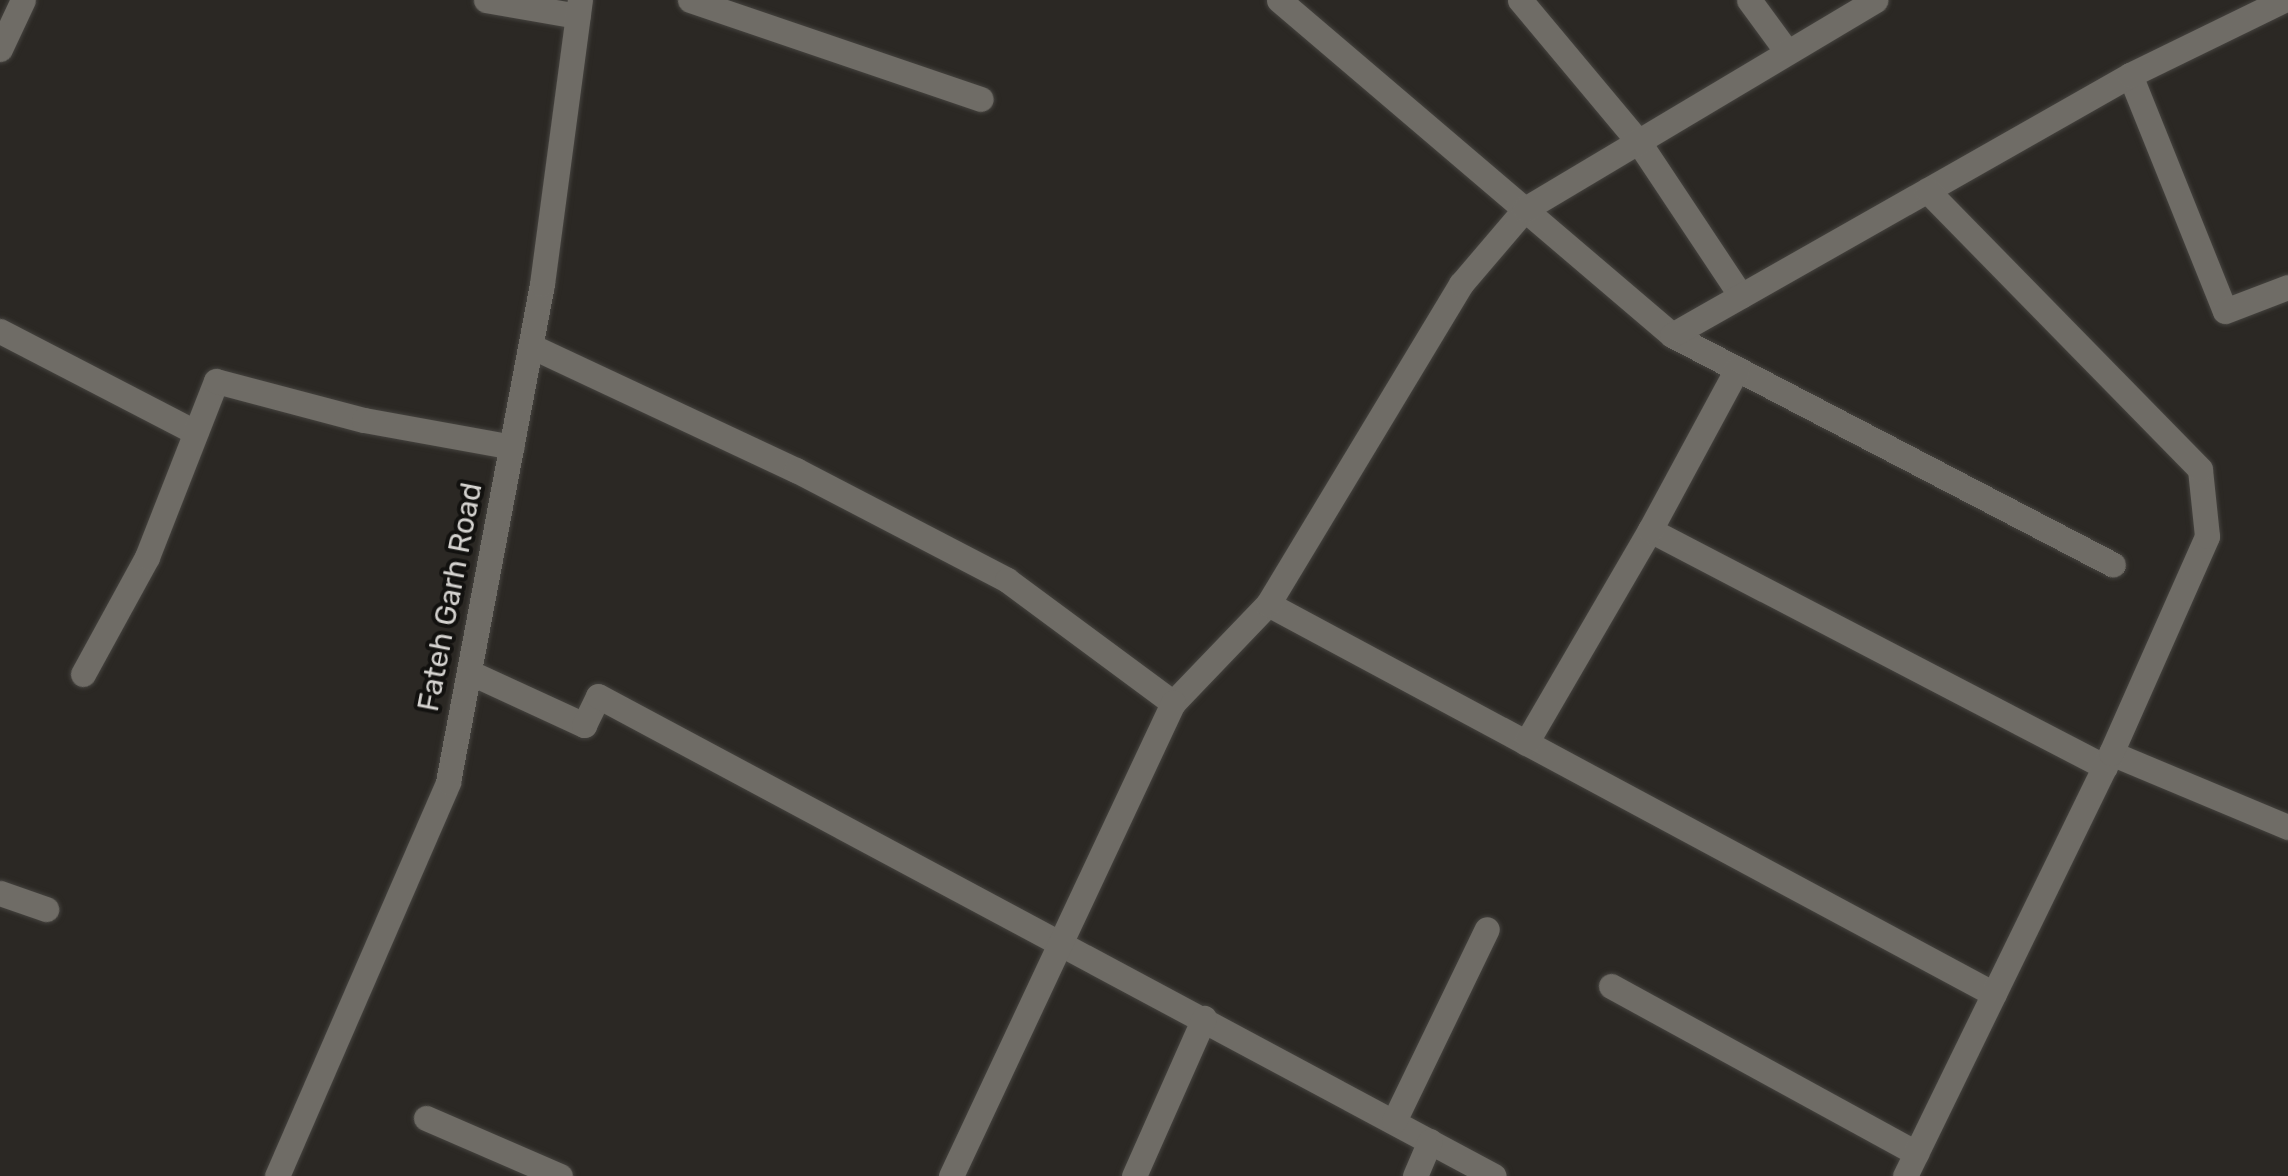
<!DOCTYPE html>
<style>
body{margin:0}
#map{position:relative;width:2288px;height:1176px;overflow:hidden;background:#2b2824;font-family:Rubik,sans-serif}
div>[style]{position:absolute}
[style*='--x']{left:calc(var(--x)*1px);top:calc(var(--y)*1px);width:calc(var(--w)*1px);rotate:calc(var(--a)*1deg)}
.roads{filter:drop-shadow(0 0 2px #45433f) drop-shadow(0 0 2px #45433f)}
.minor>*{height:25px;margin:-12.5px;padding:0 12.5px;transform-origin:12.5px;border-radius:12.5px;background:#6f6c66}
span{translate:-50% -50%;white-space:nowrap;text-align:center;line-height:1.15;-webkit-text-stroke:8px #12110f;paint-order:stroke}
.street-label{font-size:30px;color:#d4d2cf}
</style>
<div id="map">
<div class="roads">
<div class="minor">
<div style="--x:486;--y:0;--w:93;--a:9.9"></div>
<div style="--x:690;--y:0;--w:307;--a:18.8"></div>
<div style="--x:1279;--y:0;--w:516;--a:40.44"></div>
<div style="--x:1672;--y:335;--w:497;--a:27.5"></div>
<div style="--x:1520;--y:0;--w:184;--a:50.1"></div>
<div style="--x:1638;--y:141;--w:186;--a:56.4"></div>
<div style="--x:1749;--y:0;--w:64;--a:53.8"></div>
<div style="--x:0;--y:49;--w:54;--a:-64.9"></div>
<div style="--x:2130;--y:75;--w:254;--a:68.1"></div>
<div style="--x:2225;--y:311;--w:67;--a:-20.9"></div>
<div style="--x:0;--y:331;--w:220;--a:27.4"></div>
<div style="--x:1672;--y:335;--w:527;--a:-29.58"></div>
<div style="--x:2130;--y:75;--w:171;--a:-26"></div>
<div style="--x:531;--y:346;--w:293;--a:25.1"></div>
<div style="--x:796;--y:470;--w:238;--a:27.5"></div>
<div style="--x:1007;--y:580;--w:207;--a:36.5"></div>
<div style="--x:1173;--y:703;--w:137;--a:-46.2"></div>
<div style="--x:1268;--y:604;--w:824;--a:28.24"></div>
<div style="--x:1650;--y:530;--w:513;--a:27.51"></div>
<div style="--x:1268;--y:604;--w:374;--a:-58.9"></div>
<div style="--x:1461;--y:284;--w:99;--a:-49.5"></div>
<div style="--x:1525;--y:209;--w:408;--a:-30.8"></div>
<div style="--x:469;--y:672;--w:127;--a:24.7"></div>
<div style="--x:584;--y:725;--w:32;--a:-64"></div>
<div style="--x:598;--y:696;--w:1016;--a:28.18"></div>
<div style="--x:83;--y:674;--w:133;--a:-61.3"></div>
<div style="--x:147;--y:557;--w:189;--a:-68.6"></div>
<div style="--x:216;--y:381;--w:153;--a:14.8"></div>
<div style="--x:364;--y:420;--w:150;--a:10.3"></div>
<div style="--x:1526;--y:743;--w:246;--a:-59.8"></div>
<div style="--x:1650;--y:530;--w:183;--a:-61.6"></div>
<div style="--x:2111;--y:753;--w:192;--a:22.7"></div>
<div style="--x:0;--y:893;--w:49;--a:19.2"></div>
<div style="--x:1611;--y:986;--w:348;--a:28.7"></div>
<div style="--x:426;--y:1118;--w:146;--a:23.4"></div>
<div style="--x:1394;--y:1121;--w:213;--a:-64.2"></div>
<div style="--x:277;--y:1176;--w:430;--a:-66.5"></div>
<div style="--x:448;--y:782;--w:507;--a:-79.31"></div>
<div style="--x:542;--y:284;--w:287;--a:-82.4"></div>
<div style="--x:951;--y:1176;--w:523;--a:-64.86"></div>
<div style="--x:1134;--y:1176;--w:173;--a:-66.1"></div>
<div style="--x:1415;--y:1176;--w:38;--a:-67"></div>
<div style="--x:1905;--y:1176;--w:470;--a:-64"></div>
<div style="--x:2111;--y:753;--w:237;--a:-66.1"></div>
<div style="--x:2207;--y:536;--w:67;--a:-96"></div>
<div style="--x:2200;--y:469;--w:390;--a:-134.4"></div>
</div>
</div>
<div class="street-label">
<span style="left:450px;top:597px;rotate:-79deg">Fateh Garh Road</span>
</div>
</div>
